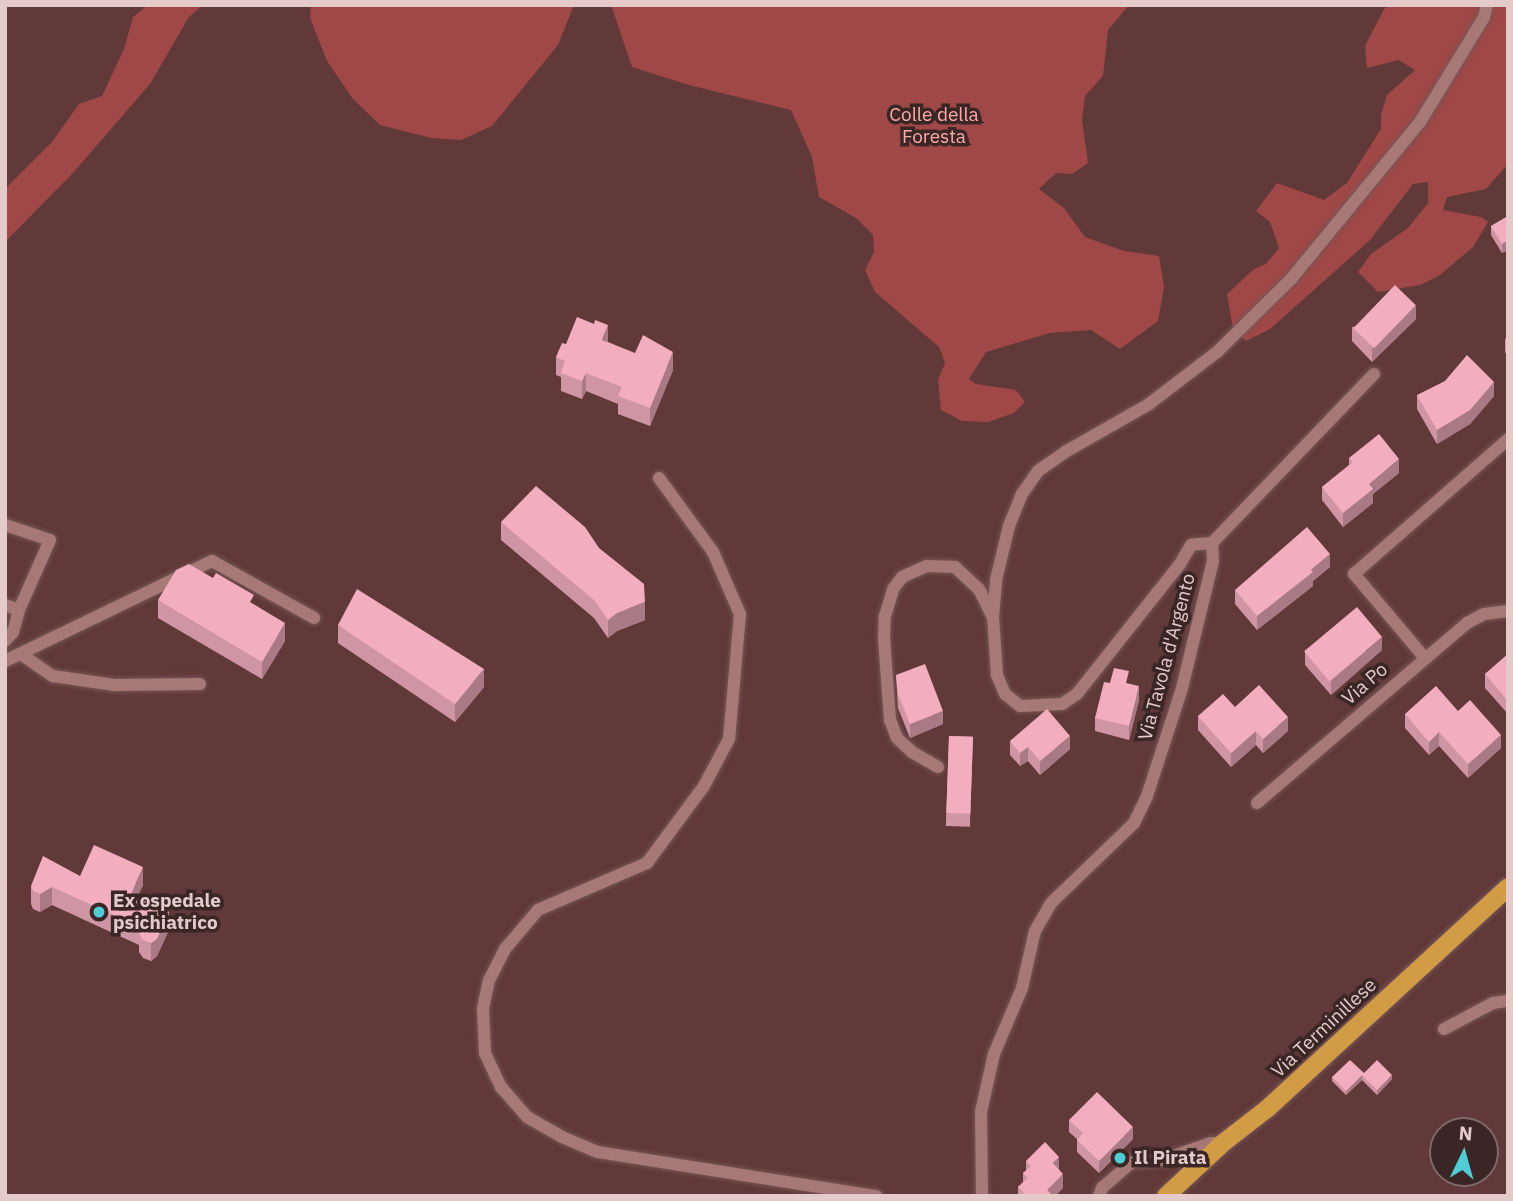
<!DOCTYPE html>
<style>
body{margin:0}
#map{position:relative;width:1513px;height:1201px;overflow:hidden;background:#603938;font-family:"IBM Plex Sans",sans-serif}
div>[style]{position:absolute}
[style*='--x']{left:calc(var(--x)*1px);top:calc(var(--y)*1px);width:calc(var(--w)*1px);rotate:calc(var(--a)*1deg)}
.green>*{inset:0;background:#a04747}
.roads{filter:drop-shadow(0 0 2px #775656) drop-shadow(0 0 2px #775656)}
.minor>*{height:12px;margin:-6px;padding:0 6px;transform-origin:6px;border-radius:6px;background:#a67977}
.major>*{height:18px;margin:-9px;padding:0 9px;transform-origin:9px;border-radius:9px;background:#d29b46}
.wall>*{inset:0;background:#d095a4;transform-origin:0 0}
.shaded-wall>*{inset:0;background:#a97986}
.building>*{inset:0;background:#f2adbf;transform-origin:0 0}
.dots>*{width:19px;height:19px;translate:-50% -50%;box-sizing:border-box;border:4px solid #392625;border-radius:50%}
span{translate:-50% -50%;white-space:nowrap;text-align:center;line-height:1.15;-webkit-text-stroke:7px #392625;paint-order:stroke}
.park-label{font-size:19px;color:#ffaaa7}
.street-label{font-size:19px;color:#e4cbca}
.poi-label{font-size:19px;color:#e4cbca;font-weight:700}
.left{translate:0 -50%;text-align:left}
.frame{position:absolute;inset:0;border:7px solid #e4cbca;pointer-events:none}
.north{position:absolute;left:1429px;top:1117px;width:70px;height:70px;box-sizing:border-box;background:#392625;border:2px solid #7d6867;border-radius:50%;rotate:5deg;font-size:19px;font-weight:700;line-height:28px;text-align:center;color:#e4cbca}
.north::after{content:'';display:block;margin:auto;width:24px;height:32px;background:#51ccd4;clip-path:polygon(50% 0,100% 100%,50% 72%,0 100%)}
</style>
<div id="map">
<div class="green">
<div style="clip-path:polygon(148px 5px,203px 5px,189px 17px,150px 84px,72px 174px,5px 242px,5px 189px,52px 142px,79px 104px,102px 96px,124px 49px,133px 17px)"></div>
<div style="clip-path:polygon(311px 5px,574px 5px,558px 45px,492px 126px,461px 140px,431px 138px,380px 125px,353px 99px,327px 61px,310px 18px)"></div>
<div style="clip-path:polygon(611px 5px,1129px 5px,1108px 30px,1103px 76px,1085px 96px,1082px 120px,1088px 163px,1072px 174px,1056px 173px,1039px 189px,1064px 208px,1085px 237px,1124px 251px,1159px 256px,1164px 287px,1158px 321px,1120px 349px,1091px 330px,1050px 333px,986px 352px,969px 379px,976px 384px,1016px 390px,1025px 402px,1014px 413px,988px 422px,962px 421px,941px 410px,938px 380px,945px 363px,939px 347px,875px 292px,865px 270px,874px 252px,873px 235px,856px 218px,819px 197px,812px 157px,791px 110px,689px 85px,632px 67px)"></div>
<div style="clip-path:polygon(1391px 5px,1508px 5px,1508px 164px,1486px 189px,1447px 197px,1443px 210px,1481px 217px,1488px 222px,1473px 247px,1440px 275px,1420px 285px,1378px 292px,1358px 272px,1371px 254px,1408px 228px,1428px 203px,1428px 182px,1413px 184px,1370px 240px,1270px 329px,1246px 341px,1233px 329px,1227px 294px,1254px 269px,1266px 264px,1279px 248px,1270px 222px,1256px 211px,1277px 183px,1324px 200px,1347px 183px,1381px 129px,1381px 114px,1387px 95px,1415px 70px,1399px 60px,1367px 68px,1365px 46px,1384px 9px)"></div>
</div>
<div class="roads">
<div class="minor">
<div style="--x:659;--y:478;--w:92;--a:53.9"></div>
<div style="--x:713;--y:552;--w:68;--a:66.5"></div>
<div style="--x:740;--y:614;--w:125;--a:95"></div>
<div style="--x:729;--y:739;--w:53;--a:118"></div>
<div style="--x:704;--y:786;--w:96;--a:126.5"></div>
<div style="--x:647;--y:863;--w:119;--a:156.7"></div>
<div style="--x:538;--y:910;--w:51;--a:130.2"></div>
<div style="--x:505;--y:949;--w:35;--a:117"></div>
<div style="--x:489;--y:980;--w:30;--a:102"></div>
<div style="--x:483;--y:1009;--w:44;--a:87.4"></div>
<div style="--x:485;--y:1053;--w:38;--a:65"></div>
<div style="--x:501;--y:1087;--w:40;--a:49"></div>
<div style="--x:527;--y:1117;--w:40;--a:29.7"></div>
<div style="--x:562;--y:1137;--w:39;--a:23"></div>
<div style="--x:598;--y:1152;--w:282;--a:9"></div>
<div style="--x:5;--y:525;--w:47;--a:18.4"></div>
<div style="--x:50;--y:540;--w:77;--a:113.9"></div>
<div style="--x:19;--y:610;--w:23;--a:105"></div>
<div style="--x:13;--y:632;--w:12;--a:132"></div>
<div style="--x:1212;--y:543;--w:234;--a:-46.2"></div>
<div style="--x:5;--y:605;--w:15;--a:20"></div>
<div style="--x:21;--y:654;--w:39;--a:35"></div>
<div style="--x:53;--y:676;--w:62;--a:8.4"></div>
<div style="--x:114;--y:685;--w:86;--a:-0.7"></div>
<div style="--x:1424;--y:657;--w:109;--a:-130.1"></div>
<div style="--x:1354;--y:574;--w:205;--a:-41.2"></div>
<div style="--x:5;--y:661;--w:230;--a:-25.8"></div>
<div style="--x:212;--y:561;--w:117;--a:29.2"></div>
<div style="--x:938;--y:767;--w:30;--a:-150"></div>
<div style="--x:912;--y:752;--w:21;--a:-137"></div>
<div style="--x:897;--y:738;--w:19;--a:-111"></div>
<div style="--x:890;--y:720;--w:81;--a:-94.2"></div>
<div style="--x:884;--y:639;--w:23;--a:-88"></div>
<div style="--x:885;--y:616;--w:28;--a:-73"></div>
<div style="--x:893;--y:589;--w:15;--a:-53"></div>
<div style="--x:902;--y:577;--w:27;--a:-24"></div>
<div style="--x:927;--y:566;--w:28;--a:2"></div>
<div style="--x:955;--y:567;--w:33;--a:43"></div>
<div style="--x:979;--y:589;--w:30;--a:64"></div>
<div style="--x:1257;--y:803;--w:277;--a:-40.6"></div>
<div style="--x:1467;--y:623;--w:19;--a:-28"></div>
<div style="--x:1484;--y:614;--w:24;--a:-7"></div>
<div style="--x:1444;--y:1029;--w:55;--a:-28"></div>
<div style="--x:1493;--y:1003;--w:15;--a:-8"></div>
<div style="--x:982;--y:1196;--w:84;--a:-90.7"></div>
<div style="--x:981;--y:1112;--w:59;--a:-77.4"></div>
<div style="--x:994;--y:1054;--w:72;--a:-67"></div>
<div style="--x:1022;--y:988;--w:58;--a:-77.2"></div>
<div style="--x:1035;--y:931;--w:32;--a:-60"></div>
<div style="--x:1051;--y:903;--w:115;--a:-43.9"></div>
<div style="--x:1134;--y:823;--w:30;--a:-64"></div>
<div style="--x:1147;--y:796;--w:114;--a:-72"></div>
<div style="--x:1182;--y:688;--w:131;--a:-76.3"></div>
<div style="--x:1213;--y:561;--w:18;--a:-93"></div>
<div style="--x:1212;--y:543;--w:21;--a:175"></div>
<div style="--x:1191;--y:545;--w:22;--a:120"></div>
<div style="--x:1180;--y:564;--w:166;--a:128.4"></div>
<div style="--x:1077;--y:694;--w:18;--a:146"></div>
<div style="--x:1062;--y:704;--w:42;--a:177.3"></div>
<div style="--x:1020;--y:706;--w:19;--a:-141"></div>
<div style="--x:1005;--y:694;--w:21;--a:-113"></div>
<div style="--x:997;--y:675;--w:58;--a:-93.9"></div>
<div style="--x:993;--y:617;--w:37;--a:-85"></div>
<div style="--x:996;--y:580;--w:56;--a:-76.5"></div>
<div style="--x:1009;--y:526;--w:35;--a:-68"></div>
<div style="--x:1022;--y:494;--w:28;--a:-55"></div>
<div style="--x:1038;--y:471;--w:33;--a:-35"></div>
<div style="--x:1065;--y:452;--w:97;--a:-29.7"></div>
<div style="--x:1149;--y:404;--w:86;--a:-37.4"></div>
<div style="--x:1217;--y:352;--w:104;--a:-44.6"></div>
<div style="--x:1291;--y:279;--w:203;--a:-50.6"></div>
<div style="--x:1420;--y:122;--w:123;--a:-58.6"></div>
<div style="--x:1484;--y:17;--w:12;--a:-76"></div>
<div style="--x:1099;--y:1196;--w:9;--a:-69"></div>
<div style="--x:1102;--y:1188;--w:40;--a:-41"></div>
<div style="--x:1132;--y:1162;--w:30;--a:-4"></div>
<div style="--x:1162;--y:1160;--w:52;--a:-19.1"></div>
<div style="--x:1211;--y:1143;--w:12;--a:0"></div>
</div>
<div class="major">
<div style="--x:1166;--y:1196;--w:78;--a:-42.9"></div>
<div style="--x:1223;--y:1143;--w:57;--a:-37.9"></div>
<div style="--x:1268;--y:1108;--w:326;--a:-42.6"></div>
</div>
</div>
<div class="wall">
<div style="clip-path:polygon(1508px 216px,1508px 250px,1502px 253px,1491px 235px,1491px 226px)"></div>
<div style="clip-path:polygon(1416px 319px,1372px 362px,1352px 341px,1352px 327px)"></div>
<div style="clip-path:polygon(1508px 337px,1508px 356px,1505px 352px,1505px 339px)"></div>
<div style="clip-path:polygon(608px 342px,673px 370px,650px 426px,618px 414px,618px 404px,586px 391px,582px 399px,561px 391px,561px 377px,556px 375px,556px 357px,566px 344px)"></div>
<div style="clip-path:polygon(1417px 395px,1494px 396px,1470px 424px,1437px 444px,1417px 409px)"></div>
<div style="clip-path:polygon(1349px 458px,1399px 473px,1373px 494px,1373px 503px,1343px 527px,1322px 500px,1322px 487px,1349px 465px)"></div>
<div style="clip-path:polygon(501px 522px,645px 620px,617px 631px,608px 638px,594px 618px,501px 540px)"></div>
<div style="clip-path:polygon(1330px 567px,1313px 581px,1313px 586px,1257px 630px,1235px 604px,1235px 590px)"></div>
<div style="clip-path:polygon(158px 600px,254px 605px,285px 641px,262px 679px,158px 618px)"></div>
<div style="clip-path:polygon(338px 625px,484px 687px,455px 722px,338px 643px)"></div>
<div style="clip-path:polygon(1382px 650px,1331px 695px,1305px 665px,1305px 652px)"></div>
<div style="clip-path:polygon(1508px 654px,1508px 714px,1485px 688px,1485px 674px)"></div>
<div style="clip-path:polygon(896px 675px,943px 724px,910px 738px,898px 708px)"></div>
<div style="clip-path:polygon(1110px 683px,1129px 684px,1139px 700px,1129px 740px,1095px 731px,1095px 718px)"></div>
<div style="clip-path:polygon(1235px 707px,1288px 731px,1263px 753px,1256px 745px,1231px 767px,1198px 730px,1198px 716px)"></div>
<div style="clip-path:polygon(1458px 711px,1501px 748px,1468px 778px,1439px 746px,1429px 755px,1405px 728px,1405px 714px)"></div>
<div style="left:949px;top:736px;width:24px;height:90px;rotate:2deg"></div>
<div style="clip-path:polygon(1010px 741px,1070px 749px,1040px 775px,1028px 761px,1020px 766px,1010px 755px)"></div>
<div style="clip-path:polygon(80px 876px,143px 885px,137px 897px,169px 930px,157px 956px,151px 961px,143px 958px,139px 952px,139px 945px,52px 905px,40px 912px,33px 909px,31px 904px,31px 886px)"></div>
<div style="clip-path:polygon(1364px 1073px,1392px 1079px,1377px 1095px,1362px 1080px,1346px 1095px,1332px 1081px,1332px 1077px)"></div>
<div style="clip-path:polygon(1069px 1120px,1133px 1139px,1099px 1173px,1077px 1152px,1077px 1139px,1069px 1132px)"></div>
<div style="clip-path:polygon(1026px 1161px,1059px 1170px,1063px 1188px,1055px 1196px,1018px 1196px,1018px 1187px,1023px 1182px,1023px 1173px,1026px 1171px)"></div>
</div>
<div class="shaded-wall">
<div style="clip-path:polygon(1508px 240px,1508px 250px,1502px 253px,1502px 244px)"></div>
<div style="clip-path:polygon(1416px 305px,1416px 319px,1372px 362px,1372px 348px)"></div>
<div style="clip-path:polygon(608px 325px,608px 343px,602px 340px)"></div>
<div style="clip-path:polygon(673px 352px,673px 370px,650px 426px,650px 408px)"></div>
<div style="clip-path:polygon(586px 373px,586px 391px,582px 399px,582px 381px)"></div>
<div style="clip-path:polygon(1494px 382px,1494px 396px,1470px 424px,1437px 444px,1437px 430px)"></div>
<div style="clip-path:polygon(1399px 459px,1399px 473px,1373px 494px,1373px 503px,1343px 527px,1343px 513px,1369px 484px)"></div>
<div style="clip-path:polygon(1330px 554px,1330px 567px,1313px 581px,1313px 586px,1257px 630px,1257px 616px)"></div>
<div style="clip-path:polygon(645px 602px,645px 620px,617px 631px,608px 638px,608px 620px,617px 613px)"></div>
<div style="clip-path:polygon(285px 623px,285px 641px,262px 679px,262px 662px)"></div>
<div style="clip-path:polygon(1382px 637px,1382px 650px,1331px 695px,1331px 681px)"></div>
<div style="clip-path:polygon(484px 669px,484px 687px,455px 722px,455px 704px)"></div>
<div style="clip-path:polygon(1139px 686px,1139px 700px,1129px 740px,1129px 726px)"></div>
<div style="clip-path:polygon(943px 711px,943px 724px,910px 738px,910px 724px)"></div>
<div style="clip-path:polygon(1288px 717px,1288px 731px,1263px 753px,1263px 739px)"></div>
<div style="clip-path:polygon(1256px 731px,1256px 745px,1231px 767px,1231px 753px)"></div>
<div style="clip-path:polygon(1439px 732px,1439px 746px,1429px 755px,1429px 742px)"></div>
<div style="clip-path:polygon(1501px 735px,1501px 748px,1468px 778px,1468px 764px)"></div>
<div style="clip-path:polygon(1070px 736px,1070px 749px,1040px 775px,1040px 761px)"></div>
<div style="clip-path:polygon(1028px 747px,1028px 761px,1020px 766px,1020px 753px)"></div>
<div style="clip-path:polygon(143px 867px,143px 885px,131px 912px,131px 894px)"></div>
<div style="clip-path:polygon(52px 887px,52px 905px,40px 912px,40px 894px)"></div>
<div style="clip-path:polygon(169px 912px,169px 930px,157px 956px,151px 961px,151px 943px)"></div>
<div style="clip-path:polygon(1362px 1075px,1362px 1080px,1346px 1095px,1346px 1091px)"></div>
<div style="clip-path:polygon(1392px 1075px,1392px 1079px,1377px 1095px,1377px 1090px)"></div>
<div style="clip-path:polygon(1133px 1127px,1133px 1139px,1099px 1173px,1099px 1161px)"></div>
<div style="clip-path:polygon(1059px 1157px,1059px 1170px,1053px 1163px)"></div>
<div style="clip-path:polygon(1063px 1174px,1063px 1188px,1054px 1196px,1047px 1196px,1047px 1190px)"></div>
</div>
<div class="building">
<div style="clip-path:polygon(1508px 216px,1508px 240px,1502px 244px,1491px 226px)"></div>
<div style="left:1395px;top:285px;width:29px;height:60px;rotate:44deg"></div>
<div style="clip-path:polygon(577px 317px,594px 324px,595px 320px,608px 325px,602px 340px,635px 353px,643px 335px,673px 352px,650px 408px,618px 396px,622px 387px,586px 373px,582px 381px,561px 373px,565px 361px,556px 357px,562px 343px,566px 344px)"></div>
<div style="clip-path:polygon(1467px 355px,1494px 382px,1470px 410px,1437px 430px,1417px 395px,1445px 381px)"></div>
<div style="clip-path:polygon(1379px 434px,1399px 459px,1369px 484px,1373px 489px,1343px 513px,1322px 487px,1353px 462px,1349px 458px)"></div>
<div style="clip-path:polygon(536px 486px,585px 527px,599px 548px,644px 584px,645px 602px,617px 613px,608px 620px,594px 600px,501px 522px)"></div>
<div style="clip-path:polygon(1307px 527px,1330px 554px,1311px 570px,1313px 572px,1257px 616px,1235px 590px)"></div>
<div style="clip-path:polygon(189px 564px,213px 578px,216px 573px,254px 595px,250px 602px,285px 623px,262px 662px,158px 600px,176px 570px)"></div>
<div style="clip-path:polygon(357px 589px,484px 669px,455px 704px,338px 625px)"></div>
<div style="left:1357px;top:607px;width:39px;height:69px;rotate:50deg"></div>
<div style="clip-path:polygon(1508px 654px,1508px 701px,1485px 674px)"></div>
<div style="clip-path:polygon(925px 664px,943px 711px,910px 724px,898px 694px,896px 675px)"></div>
<div style="clip-path:polygon(1114px 668px,1129px 671px,1126px 683px,1139px 686px,1129px 726px,1095px 718px,1104px 682px,1110px 683px)"></div>
<div style="clip-path:polygon(1259px 685px,1288px 717px,1263px 739px,1256px 731px,1231px 753px,1198px 716px,1223px 694px,1235px 707px)"></div>
<div style="clip-path:polygon(1436px 686px,1458px 711px,1470px 700px,1501px 735px,1468px 764px,1439px 732px,1429px 742px,1405px 714px)"></div>
<div style="clip-path:polygon(1047px 709px,1070px 736px,1040px 761px,1028px 747px,1020px 753px,1010px 741px)"></div>
<div style="left:949px;top:736px;width:24px;height:77px;rotate:2deg"></div>
<div style="clip-path:polygon(94px 845px,143px 867px,131px 894px,169px 912px,157px 939px,151px 943px,143px 940px,139px 934px,141px 927px,52px 887px,40px 894px,33px 891px,31px 886px,43px 856px,80px 876px)"></div>
<div style="clip-path:polygon(1350px 1060px,1364px 1073px,1377px 1060px,1392px 1075px,1377px 1090px,1362px 1075px,1346px 1091px,1332px 1077px)"></div>
<div style="clip-path:polygon(1097px 1092px,1133px 1127px,1099px 1161px,1077px 1140px,1083px 1133px,1069px 1120px)"></div>
<div style="clip-path:polygon(1045px 1142px,1059px 1157px,1053px 1163px,1063px 1174px,1047px 1190px,1053px 1196px,1021px 1196px,1024px 1193px,1018px 1187px,1028px 1178px,1023px 1173px,1031px 1166px,1026px 1161px)"></div>
</div>
<div class="dots">
<div style="left:99px;top:912px;background:#51ccd4"></div>
<div style="left:1120px;top:1158px;background:#51ccd4"></div>
</div>
<div class="park-label">
<span style="left:934px;top:126px">Colle della<br>Foresta</span>
</div>
<div class="street-label">
<span style="left:1167px;top:657px;rotate:-75deg">Via Tavola d'Argento</span>
<span style="left:1365px;top:684px;rotate:-41deg">Via Po</span>
<span style="left:1324px;top:1028px;rotate:-43deg">Via Terminillese</span>
</div>
<div class="poi-label">
<span class="left" style="left:113px;top:912px">Ex ospedale<br>psichiatrico</span>
<span class="left" style="left:1134px;top:1158px">Il Pirata</span>
</div>
<div class="frame"></div>
<div class="north">N</div>
</div>
